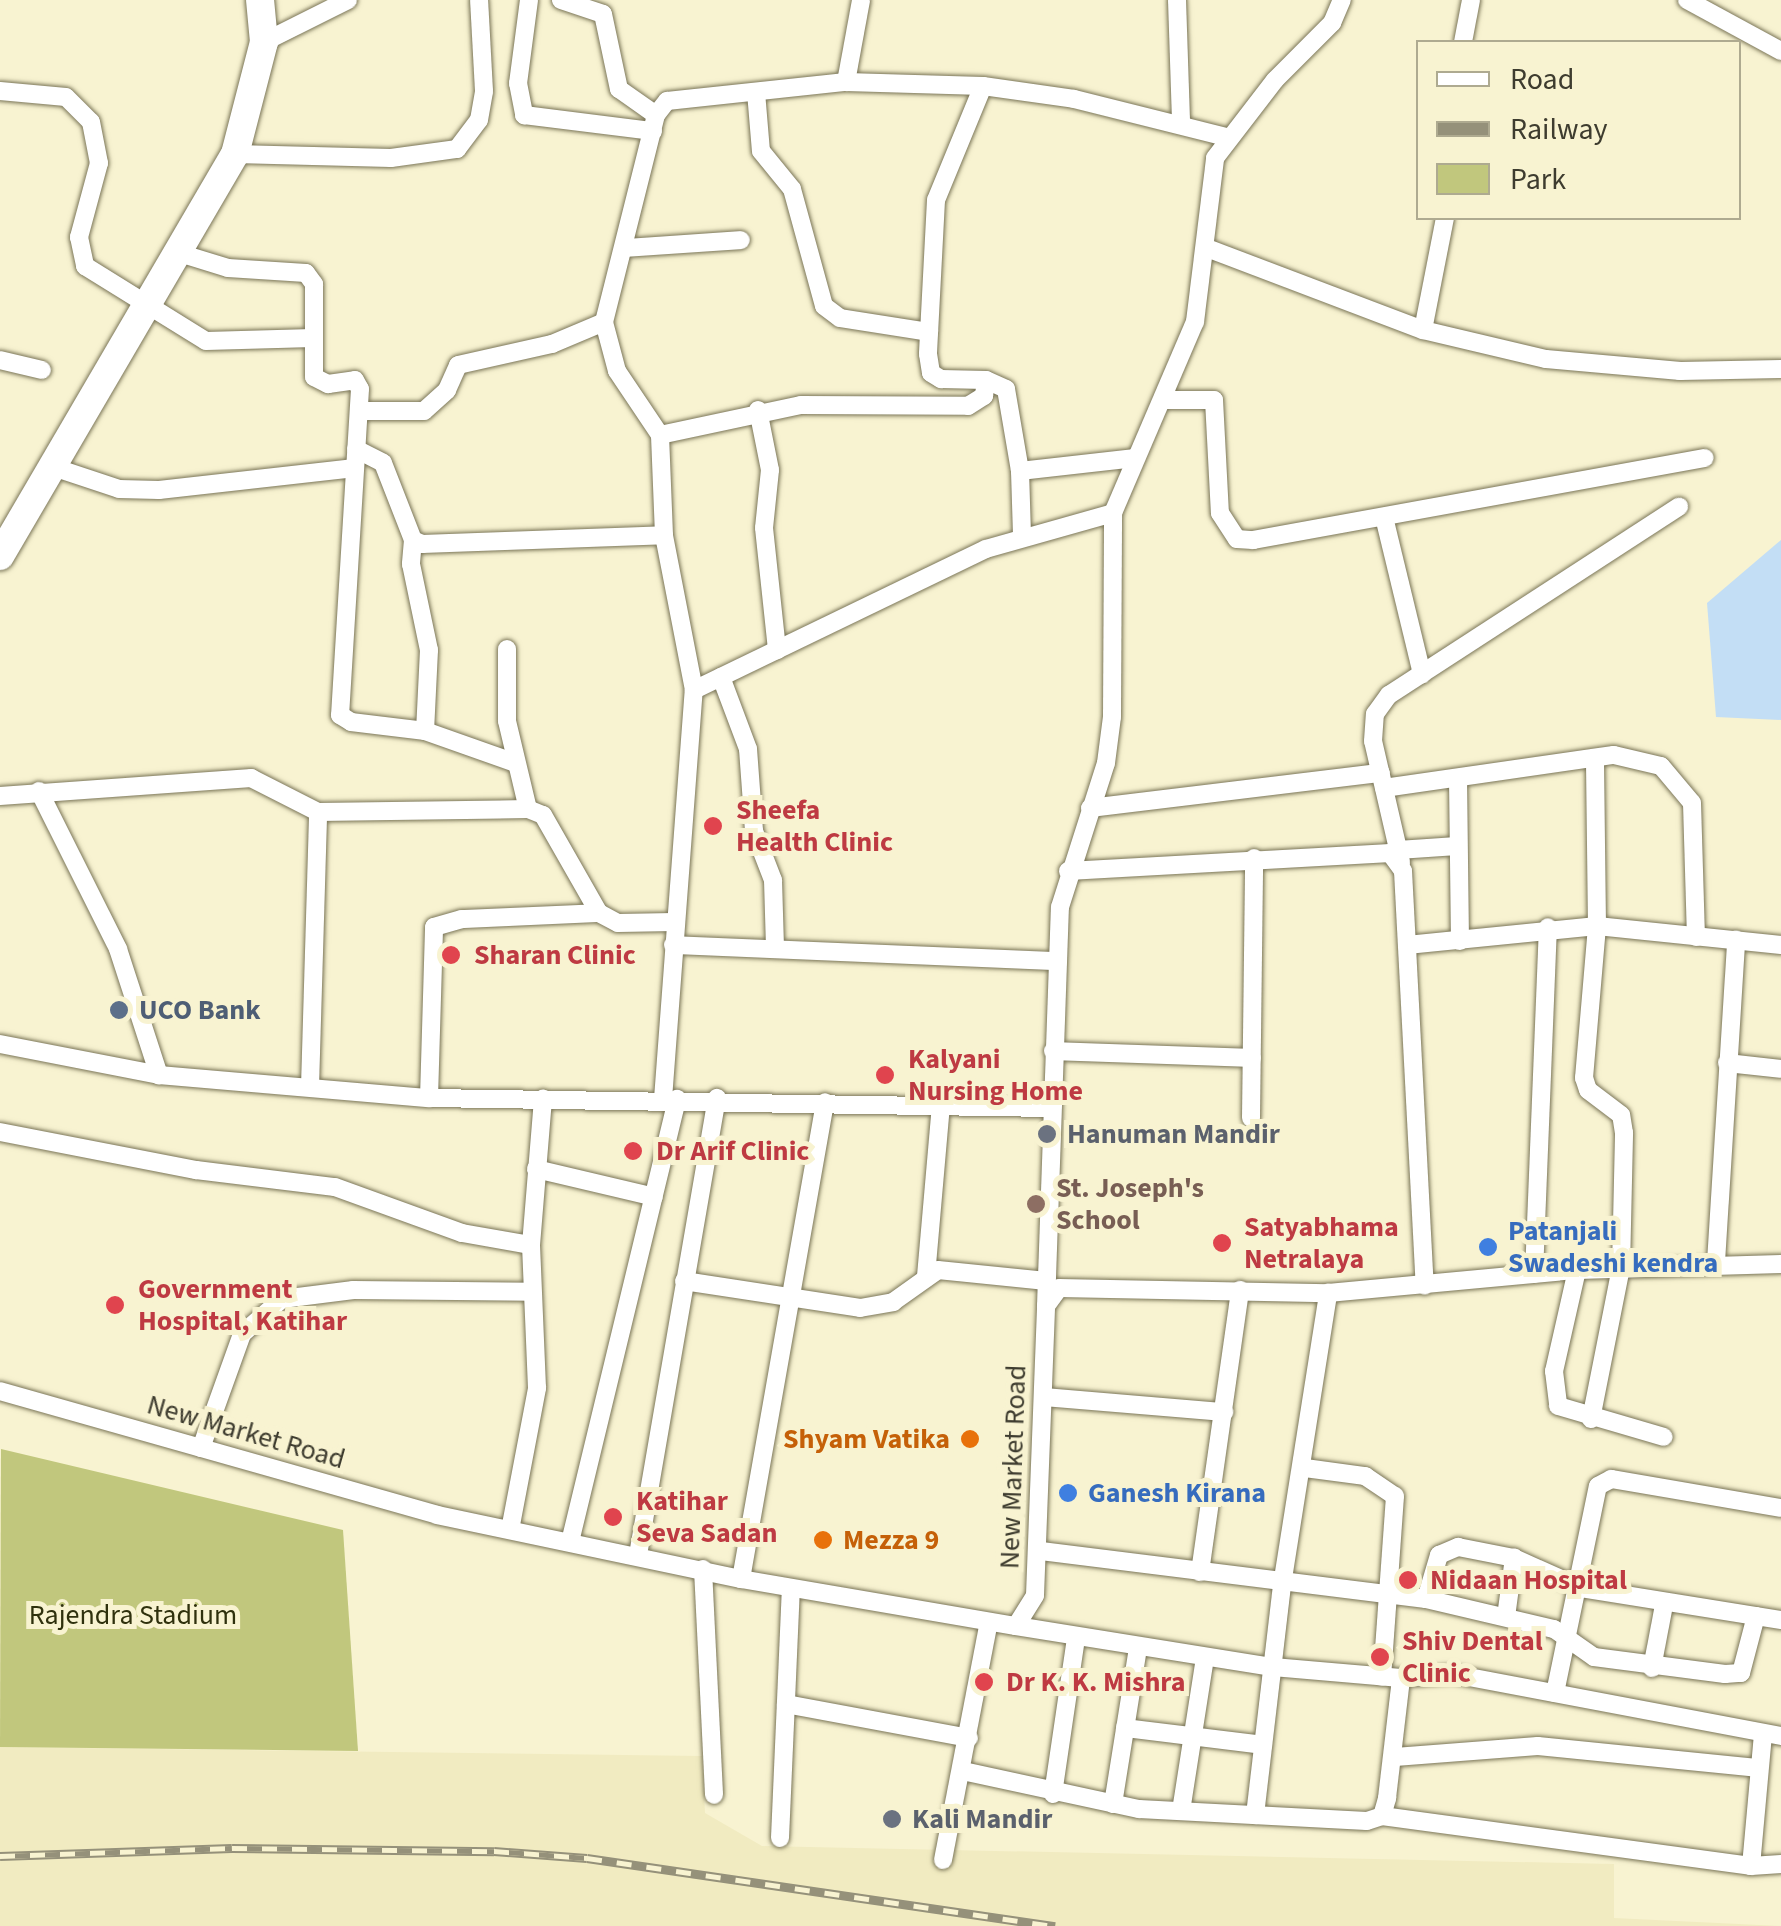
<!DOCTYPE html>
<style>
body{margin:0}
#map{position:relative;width:1781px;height:1926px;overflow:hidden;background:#f8f3d1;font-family:"Source Sans 3",sans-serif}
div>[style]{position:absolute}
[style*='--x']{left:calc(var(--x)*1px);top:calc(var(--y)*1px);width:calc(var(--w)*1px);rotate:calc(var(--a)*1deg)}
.built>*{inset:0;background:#f1ebc1}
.green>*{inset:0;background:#c1c77d}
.water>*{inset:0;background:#c3def5}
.roads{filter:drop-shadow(0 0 2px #7a7557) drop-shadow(0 0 2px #7a7557)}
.minor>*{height:18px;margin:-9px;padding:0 9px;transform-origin:9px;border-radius:9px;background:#fff}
.highway>*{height:28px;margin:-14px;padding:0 14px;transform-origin:14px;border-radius:14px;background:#fff}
.rail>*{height:9px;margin-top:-4.5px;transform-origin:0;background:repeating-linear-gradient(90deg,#f8f3d1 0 15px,#95917a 0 30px);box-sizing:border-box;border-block:2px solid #95917a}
.dots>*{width:28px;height:28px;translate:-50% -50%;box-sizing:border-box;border:5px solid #f8f3d1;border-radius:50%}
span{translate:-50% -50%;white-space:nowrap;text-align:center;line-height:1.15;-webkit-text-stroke:10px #f8f3d1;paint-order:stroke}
.health-label{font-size:28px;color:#be3a42;font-weight:700}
.left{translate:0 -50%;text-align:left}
.service-label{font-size:28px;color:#4e5e75;font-weight:700}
.worship-label{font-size:28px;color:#5b616d;font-weight:700}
.education-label{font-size:28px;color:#785e54;font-weight:700}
.shop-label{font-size:28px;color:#366cbe;font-weight:700}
.street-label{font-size:28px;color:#3e3c2f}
.food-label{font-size:28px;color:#c56008;font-weight:700}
.right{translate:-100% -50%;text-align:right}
.park-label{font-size:28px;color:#2f310d}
.legend{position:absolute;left:1416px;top:40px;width:325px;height:180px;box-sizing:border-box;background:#f8f3d1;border:2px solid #aeaa90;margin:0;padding:12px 18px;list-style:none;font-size:30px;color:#3e3c2f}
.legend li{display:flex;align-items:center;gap:20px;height:50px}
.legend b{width:50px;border:2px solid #aeaa90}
</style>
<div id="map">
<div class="built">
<div style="clip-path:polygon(0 1747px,702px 1756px,705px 1813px,762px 1846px,1614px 1864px,1614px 1918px,1781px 1926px,0 1926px)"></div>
</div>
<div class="green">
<div style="clip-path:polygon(1px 1449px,343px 1530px,358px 1751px,0 1747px)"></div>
</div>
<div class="water">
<div style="clip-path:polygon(1781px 540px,1781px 720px,1716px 717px,1707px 603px)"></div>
</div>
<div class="roads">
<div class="minor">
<div style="--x:529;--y:0;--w:84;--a:97.5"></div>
<div style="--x:518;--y:83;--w:33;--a:79"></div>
<div style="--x:524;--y:115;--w:130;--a:7.1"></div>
<div style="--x:561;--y:0;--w:44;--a:18.4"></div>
<div style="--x:603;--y:14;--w:77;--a:78"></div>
<div style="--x:619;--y:89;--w:45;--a:35.1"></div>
<div style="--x:1177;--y:0;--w:123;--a:88.1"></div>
<div style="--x:1687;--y:0;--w:107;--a:28.5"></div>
<div style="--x:264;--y:42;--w:94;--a:-26.6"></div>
<div style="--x:1463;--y:42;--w:43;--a:-79.2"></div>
<div style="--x:846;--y:82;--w:83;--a:-79.6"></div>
<div style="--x:983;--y:86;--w:123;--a:112.4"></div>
<div style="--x:936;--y:200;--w:154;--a:93"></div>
<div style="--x:928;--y:354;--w:19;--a:81"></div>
<div style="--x:931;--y:373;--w:12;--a:31"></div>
<div style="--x:941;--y:379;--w:45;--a:1.3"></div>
<div style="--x:986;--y:380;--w:22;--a:24"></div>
<div style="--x:1006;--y:389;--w:83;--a:80.3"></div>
<div style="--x:1020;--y:471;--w:65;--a:88.2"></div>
<div style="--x:0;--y:91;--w:66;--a:5.2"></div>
<div style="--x:66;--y:97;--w:35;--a:45"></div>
<div style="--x:91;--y:122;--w:42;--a:79"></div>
<div style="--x:99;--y:163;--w:77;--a:105.1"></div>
<div style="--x:79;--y:237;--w:30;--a:78"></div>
<div style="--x:85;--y:266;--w:142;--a:31.8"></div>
<div style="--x:206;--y:341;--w:107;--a:-1.6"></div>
<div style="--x:756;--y:92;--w:59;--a:85.2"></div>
<div style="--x:761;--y:151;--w:49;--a:50.8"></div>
<div style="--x:792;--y:189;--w:121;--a:74.7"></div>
<div style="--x:824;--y:306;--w:20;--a:37"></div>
<div style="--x:840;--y:318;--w:90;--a:8.9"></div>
<div style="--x:235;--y:154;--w:156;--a:1.5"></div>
<div style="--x:391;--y:158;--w:67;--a:-7.8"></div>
<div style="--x:457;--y:149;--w:36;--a:-53"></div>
<div style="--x:479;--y:120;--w:29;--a:-80"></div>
<div style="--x:484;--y:91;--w:91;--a:-93.1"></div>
<div style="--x:625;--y:248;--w:116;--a:-3.9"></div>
<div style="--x:1207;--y:248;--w:231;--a:20.8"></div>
<div style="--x:1423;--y:330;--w:126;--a:13.3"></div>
<div style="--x:1546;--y:359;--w:135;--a:5.1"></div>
<div style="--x:1680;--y:371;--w:101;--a:-1.1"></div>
<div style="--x:176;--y:252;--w:54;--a:17.1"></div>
<div style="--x:228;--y:268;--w:78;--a:3.7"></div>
<div style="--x:306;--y:273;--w:14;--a:54"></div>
<div style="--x:314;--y:284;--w:93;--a:90"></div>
<div style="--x:314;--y:377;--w:16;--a:27"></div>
<div style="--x:328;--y:384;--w:27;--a:-8"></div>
<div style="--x:355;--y:380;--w:10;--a:61"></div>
<div style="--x:360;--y:389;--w:327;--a:93.5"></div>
<div style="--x:340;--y:715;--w:13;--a:32"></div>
<div style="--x:351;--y:722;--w:75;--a:6.9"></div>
<div style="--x:425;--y:731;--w:96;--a:19.4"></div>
<div style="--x:1423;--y:330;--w:114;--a:-78.9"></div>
<div style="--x:0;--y:360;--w:43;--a:13.4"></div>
<div style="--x:1165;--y:400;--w:49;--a:0"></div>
<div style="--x:1214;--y:400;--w:113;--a:87"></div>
<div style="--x:1220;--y:513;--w:31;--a:57"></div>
<div style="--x:1237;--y:539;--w:16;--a:4"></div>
<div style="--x:1253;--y:540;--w:459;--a:-10.3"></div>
<div style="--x:758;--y:410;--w:61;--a:78.7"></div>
<div style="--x:770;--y:470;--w:58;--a:95.9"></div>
<div style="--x:764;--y:528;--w:123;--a:83.9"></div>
<div style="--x:359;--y:411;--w:65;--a:0"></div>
<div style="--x:424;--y:411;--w:31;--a:-42"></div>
<div style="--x:447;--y:390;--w:27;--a:-66"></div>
<div style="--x:458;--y:365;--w:96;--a:-12.6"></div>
<div style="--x:552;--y:344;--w:56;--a:-22.9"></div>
<div style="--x:660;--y:435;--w:144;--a:-12"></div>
<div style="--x:801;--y:405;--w:167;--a:0.3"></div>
<div style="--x:968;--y:406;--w:19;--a:-32"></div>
<div style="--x:984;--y:396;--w:16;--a:-83"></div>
<div style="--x:356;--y:449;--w:30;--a:27"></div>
<div style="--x:383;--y:463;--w:83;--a:68.7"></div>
<div style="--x:413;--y:540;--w:10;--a:24"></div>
<div style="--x:422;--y:544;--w:242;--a:-2.1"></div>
<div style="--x:50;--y:466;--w:73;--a:18.4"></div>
<div style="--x:119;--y:489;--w:40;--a:1.4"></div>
<div style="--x:159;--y:490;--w:197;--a:-6.4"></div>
<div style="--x:1020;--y:471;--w:116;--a:-6.4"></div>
<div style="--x:1384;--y:517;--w:162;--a:76.4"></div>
<div style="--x:413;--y:540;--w:24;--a:95"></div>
<div style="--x:411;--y:564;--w:88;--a:78.2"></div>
<div style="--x:429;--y:650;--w:81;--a:92.8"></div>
<div style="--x:507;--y:649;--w:72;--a:90"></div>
<div style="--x:507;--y:721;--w:90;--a:76.6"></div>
<div style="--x:721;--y:677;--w:77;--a:69.4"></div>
<div style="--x:748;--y:749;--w:82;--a:85.8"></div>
<div style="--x:754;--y:831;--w:53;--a:68.8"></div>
<div style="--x:773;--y:880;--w:69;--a:88.3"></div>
<div style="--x:694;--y:690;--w:324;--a:-25.8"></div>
<div style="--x:986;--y:549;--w:132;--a:-15.8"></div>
<div style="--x:1458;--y:778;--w:163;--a:89.3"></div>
<div style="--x:1384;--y:788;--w:232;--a:-8.2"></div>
<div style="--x:1614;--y:755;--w:48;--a:13.2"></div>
<div style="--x:1661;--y:766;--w:48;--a:50"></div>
<div style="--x:1692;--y:803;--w:134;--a:88.3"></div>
<div style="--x:39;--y:791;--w:177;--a:63.4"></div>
<div style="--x:118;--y:949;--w:133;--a:72"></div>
<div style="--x:0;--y:796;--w:252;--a:-4.1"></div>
<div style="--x:251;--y:778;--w:75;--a:26.9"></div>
<div style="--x:318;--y:812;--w:210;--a:-0.8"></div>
<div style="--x:528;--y:809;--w:16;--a:22"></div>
<div style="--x:543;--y:815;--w:113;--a:60.3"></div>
<div style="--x:599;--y:913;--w:21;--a:28"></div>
<div style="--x:618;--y:923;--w:56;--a:-1"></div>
<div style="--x:1090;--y:808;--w:293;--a:-6.9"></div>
<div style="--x:1398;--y:850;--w:59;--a:-3.9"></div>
<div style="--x:1401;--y:862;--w:124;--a:-103"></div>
<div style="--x:1373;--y:741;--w:27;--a:-86"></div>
<div style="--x:1375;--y:714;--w:24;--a:-54"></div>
<div style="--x:1389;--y:695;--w:346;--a:-33"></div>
<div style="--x:1068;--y:871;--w:323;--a:-3.2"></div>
<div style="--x:1390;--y:853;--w:22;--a:54"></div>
<div style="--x:1403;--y:871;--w:415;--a:87"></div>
<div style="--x:673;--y:945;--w:383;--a:2.4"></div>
<div style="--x:1407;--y:945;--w:191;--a:-5.7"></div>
<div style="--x:1597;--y:926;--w:185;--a:5.9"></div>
<div style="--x:0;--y:1044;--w:162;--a:11"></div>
<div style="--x:159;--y:1075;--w:271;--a:4.9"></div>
<div style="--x:429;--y:1098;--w:623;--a:0.92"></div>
<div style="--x:1053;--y:1051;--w:199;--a:2"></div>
<div style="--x:1727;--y:1063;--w:54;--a:6.3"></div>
<div style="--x:310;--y:1087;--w:275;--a:-88.3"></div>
<div style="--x:429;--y:1098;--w:171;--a:-88.3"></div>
<div style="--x:434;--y:927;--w:29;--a:-16"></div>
<div style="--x:462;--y:919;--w:137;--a:-2.5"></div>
<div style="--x:663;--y:1099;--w:410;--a:-85.7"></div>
<div style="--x:694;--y:690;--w:158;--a:-101"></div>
<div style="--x:664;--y:535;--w:100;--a:-92.3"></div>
<div style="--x:660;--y:435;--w:77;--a:-123.9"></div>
<div style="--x:617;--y:371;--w:51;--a:-104.9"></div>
<div style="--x:604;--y:322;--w:213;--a:-75.9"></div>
<div style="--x:656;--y:115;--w:18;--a:-52"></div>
<div style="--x:667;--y:101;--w:180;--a:-6.1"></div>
<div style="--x:846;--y:82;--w:137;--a:1.7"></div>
<div style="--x:983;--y:86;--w:92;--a:8.1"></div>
<div style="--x:1074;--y:99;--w:157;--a:14"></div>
<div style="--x:1251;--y:1118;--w:260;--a:-89.3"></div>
<div style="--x:0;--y:1132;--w:200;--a:11"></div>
<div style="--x:196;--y:1170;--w:140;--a:7"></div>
<div style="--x:335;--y:1187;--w:135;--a:19.9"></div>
<div style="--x:462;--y:1233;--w:70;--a:9.9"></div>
<div style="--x:536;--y:1169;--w:121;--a:13.3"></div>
<div style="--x:1716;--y:1262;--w:323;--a:-86.4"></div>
<div style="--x:1577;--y:1270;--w:104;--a:102.8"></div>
<div style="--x:1554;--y:1371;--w:35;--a:83"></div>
<div style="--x:1558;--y:1406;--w:110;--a:16.3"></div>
<div style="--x:1534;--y:1274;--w:347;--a:-87.7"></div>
<div style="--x:926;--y:1276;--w:174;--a:-85"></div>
<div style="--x:684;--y:1281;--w:178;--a:8.7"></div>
<div style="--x:860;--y:1308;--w:34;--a:-10"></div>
<div style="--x:893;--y:1302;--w:55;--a:-35.4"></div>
<div style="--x:938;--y:1270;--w:109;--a:5.8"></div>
<div style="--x:1046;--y:1306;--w:399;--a:-88"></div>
<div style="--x:1060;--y:907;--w:151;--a:-72.3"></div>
<div style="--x:1106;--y:763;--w:46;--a:-82.6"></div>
<div style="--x:1112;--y:717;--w:204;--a:-89.7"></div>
<div style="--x:1113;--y:513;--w:208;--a:-66.8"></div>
<div style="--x:1195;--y:322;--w:165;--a:-83"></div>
<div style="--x:1215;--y:158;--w:98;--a:-52.4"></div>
<div style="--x:1275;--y:80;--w:81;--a:-45"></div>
<div style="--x:1332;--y:23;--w:25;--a:-67"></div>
<div style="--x:0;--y:1391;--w:454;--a:15.8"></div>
<div style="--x:437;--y:1515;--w:311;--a:11.9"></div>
<div style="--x:741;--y:1579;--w:279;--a:9.7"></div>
<div style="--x:1016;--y:1626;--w:36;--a:-58"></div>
<div style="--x:1035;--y:1595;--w:289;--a:-87.8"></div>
<div style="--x:1046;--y:1306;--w:22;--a:-54"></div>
<div style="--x:1059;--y:1288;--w:269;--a:1.1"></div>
<div style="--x:1328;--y:1293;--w:250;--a:-5.3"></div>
<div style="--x:1577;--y:1270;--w:204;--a:-1.7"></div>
<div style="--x:1044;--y:1397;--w:181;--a:4.8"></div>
<div style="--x:1591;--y:1419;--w:154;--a:-78.8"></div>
<div style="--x:1621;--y:1268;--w:135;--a:-88.7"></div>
<div style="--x:1624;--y:1133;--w:18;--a:-99"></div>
<div style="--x:1621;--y:1115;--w:41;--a:-142.9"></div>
<div style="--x:1588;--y:1090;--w:13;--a:-108"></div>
<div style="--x:1584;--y:1078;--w:153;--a:-85.1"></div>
<div style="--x:1597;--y:926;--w:168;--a:-90.7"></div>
<div style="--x:201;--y:1448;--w:121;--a:-70.2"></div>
<div style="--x:242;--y:1334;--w:53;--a:-41.2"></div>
<div style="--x:282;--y:1299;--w:72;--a:-7.2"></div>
<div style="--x:353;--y:1290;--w:179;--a:0.6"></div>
<div style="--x:1305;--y:1468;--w:61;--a:7.6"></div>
<div style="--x:1365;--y:1476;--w:36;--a:34"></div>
<div style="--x:1395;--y:1496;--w:181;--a:94.1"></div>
<div style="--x:510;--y:1530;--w:145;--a:-79.2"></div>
<div style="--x:537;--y:1388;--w:143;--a:-92.4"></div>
<div style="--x:531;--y:1245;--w:147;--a:-85.3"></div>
<div style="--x:570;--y:1542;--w:456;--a:-76.4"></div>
<div style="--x:1041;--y:1551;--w:388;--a:7.1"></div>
<div style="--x:1426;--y:1599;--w:46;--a:-73.5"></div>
<div style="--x:1439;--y:1555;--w:21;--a:-23"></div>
<div style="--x:1458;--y:1547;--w:57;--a:11.1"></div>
<div style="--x:1514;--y:1558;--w:73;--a:24.1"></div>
<div style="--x:1581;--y:1588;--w:203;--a:9.1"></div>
<div style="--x:638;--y:1555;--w:464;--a:-80.2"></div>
<div style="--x:703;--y:1569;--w:226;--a:87.2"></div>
<div style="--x:1200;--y:1572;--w:285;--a:-81.9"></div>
<div style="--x:741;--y:1579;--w:484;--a:-80"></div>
<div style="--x:1426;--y:1599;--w:131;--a:13.2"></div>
<div style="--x:1554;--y:1629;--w:49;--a:35"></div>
<div style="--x:1594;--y:1657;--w:132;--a:7.4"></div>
<div style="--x:1725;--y:1674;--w:16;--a:-4"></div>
<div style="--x:1741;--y:1673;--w:59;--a:-75.3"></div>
<div style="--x:1506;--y:1617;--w:60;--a:-82.3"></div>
<div style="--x:1016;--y:1626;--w:260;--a:9.1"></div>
<div style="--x:1273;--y:1667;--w:128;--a:4.9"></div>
<div style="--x:1401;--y:1678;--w:52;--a:-4.4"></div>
<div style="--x:1453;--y:1674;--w:334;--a:10.7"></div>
<div style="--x:1652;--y:1668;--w:64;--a:-79.2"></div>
<div style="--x:1555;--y:1693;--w:211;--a:-78.3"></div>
<div style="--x:1598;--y:1486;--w:15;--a:-28"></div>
<div style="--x:1611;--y:1479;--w:172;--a:9.7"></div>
<div style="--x:786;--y:1704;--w:186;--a:10.5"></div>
<div style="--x:1125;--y:1728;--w:139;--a:7"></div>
<div style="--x:1395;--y:1757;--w:143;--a:-4.4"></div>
<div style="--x:1538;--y:1746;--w:220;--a:5.7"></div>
<div style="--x:963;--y:1771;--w:180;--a:12.2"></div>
<div style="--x:1139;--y:1809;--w:228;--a:3"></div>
<div style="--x:1367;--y:1821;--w:16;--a:-18"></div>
<div style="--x:1382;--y:1816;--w:19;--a:-74"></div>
<div style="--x:1387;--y:1798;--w:121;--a:-83.3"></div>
<div style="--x:1053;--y:1794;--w:157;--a:-81.6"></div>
<div style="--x:1113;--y:1804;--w:158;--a:-80.9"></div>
<div style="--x:1181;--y:1811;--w:155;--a:-81.1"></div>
<div style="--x:1255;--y:1815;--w:232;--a:-83.3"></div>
<div style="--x:1282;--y:1585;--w:296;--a:-81"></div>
<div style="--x:1382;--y:1816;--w:372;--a:7.7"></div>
<div style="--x:1751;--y:1866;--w:30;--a:-4"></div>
<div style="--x:780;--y:1838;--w:249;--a:-87.5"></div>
<div style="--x:943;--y:1860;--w:238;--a:-79.1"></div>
<div style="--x:1751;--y:1866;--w:133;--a:-84.8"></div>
</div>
<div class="highway">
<div style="--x:0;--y:556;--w:466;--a:-59.7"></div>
<div style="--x:235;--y:154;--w:116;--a:-75.5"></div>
<div style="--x:264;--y:42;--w:42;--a:-95.4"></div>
</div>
</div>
<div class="rail">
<div style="--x:0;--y:1856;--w:232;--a:-2"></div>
<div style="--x:232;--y:1848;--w:262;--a:0.7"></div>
<div style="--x:494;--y:1851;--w:93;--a:4.3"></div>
<div style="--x:587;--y:1858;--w:473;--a:8.3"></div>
</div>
<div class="dots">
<div style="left:713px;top:826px;background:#e0444e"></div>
<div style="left:451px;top:955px;background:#e0444e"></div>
<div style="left:119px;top:1010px;background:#5c6f8a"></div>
<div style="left:885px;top:1075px;background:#e0444e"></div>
<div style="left:1047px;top:1134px;background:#6b7280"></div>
<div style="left:633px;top:1151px;background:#e0444e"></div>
<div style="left:1036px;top:1204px;background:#8d6e63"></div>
<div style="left:1222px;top:1243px;background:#e0444e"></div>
<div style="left:1488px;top:1247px;background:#3f7fe0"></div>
<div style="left:115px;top:1305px;background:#e0444e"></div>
<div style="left:970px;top:1439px;background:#e8710a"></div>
<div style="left:1068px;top:1493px;background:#3f7fe0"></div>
<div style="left:613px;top:1517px;background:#e0444e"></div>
<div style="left:823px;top:1540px;background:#e8710a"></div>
<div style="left:1408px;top:1580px;background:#e0444e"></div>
<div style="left:1380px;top:1657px;background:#e0444e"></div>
<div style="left:984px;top:1682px;background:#e0444e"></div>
<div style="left:892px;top:1819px;background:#6b7280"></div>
</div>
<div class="health-label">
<span class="left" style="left:736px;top:826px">Sheefa<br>Health Clinic</span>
<span class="left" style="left:474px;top:955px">Sharan Clinic</span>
<span class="left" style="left:908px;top:1075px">Kalyani<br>Nursing Home</span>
<span class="left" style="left:656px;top:1151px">Dr Arif Clinic</span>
<span class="left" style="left:1244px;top:1243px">Satyabhama<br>Netralaya</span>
<span class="left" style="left:138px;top:1305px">Government<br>Hospital, Katihar</span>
<span class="left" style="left:636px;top:1517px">Katihar<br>Seva Sadan</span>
<span class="left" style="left:1430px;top:1580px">Nidaan Hospital</span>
<span class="left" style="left:1402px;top:1657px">Shiv Dental<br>Clinic</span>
<span class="left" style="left:1006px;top:1682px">Dr K. K. Mishra</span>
</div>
<div class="service-label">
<span class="left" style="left:139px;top:1010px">UCO Bank</span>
</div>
<div class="worship-label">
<span class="left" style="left:1067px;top:1134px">Hanuman Mandir</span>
<span class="left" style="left:912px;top:1819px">Kali Mandir</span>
</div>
<div class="education-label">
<span class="left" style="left:1056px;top:1204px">St. Joseph's<br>School</span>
</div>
<div class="shop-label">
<span class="left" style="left:1508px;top:1247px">Patanjali<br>Swadeshi kendra</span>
<span class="left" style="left:1088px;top:1493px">Ganesh Kirana</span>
</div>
<div class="street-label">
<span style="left:246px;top:1432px;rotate:16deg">New Market Road</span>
<span style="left:1013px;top:1467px;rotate:-88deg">New Market Road</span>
</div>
<div class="food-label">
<span class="right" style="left:950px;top:1439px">Shyam Vatika</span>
<span class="left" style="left:843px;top:1540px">Mezza 9</span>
</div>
<div class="park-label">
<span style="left:133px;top:1615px">Rajendra Stadium</span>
</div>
<ul class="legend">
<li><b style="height:12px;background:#fff"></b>Road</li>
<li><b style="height:12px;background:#95917a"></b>Railway</li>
<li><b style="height:28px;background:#c1c77d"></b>Park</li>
</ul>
</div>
